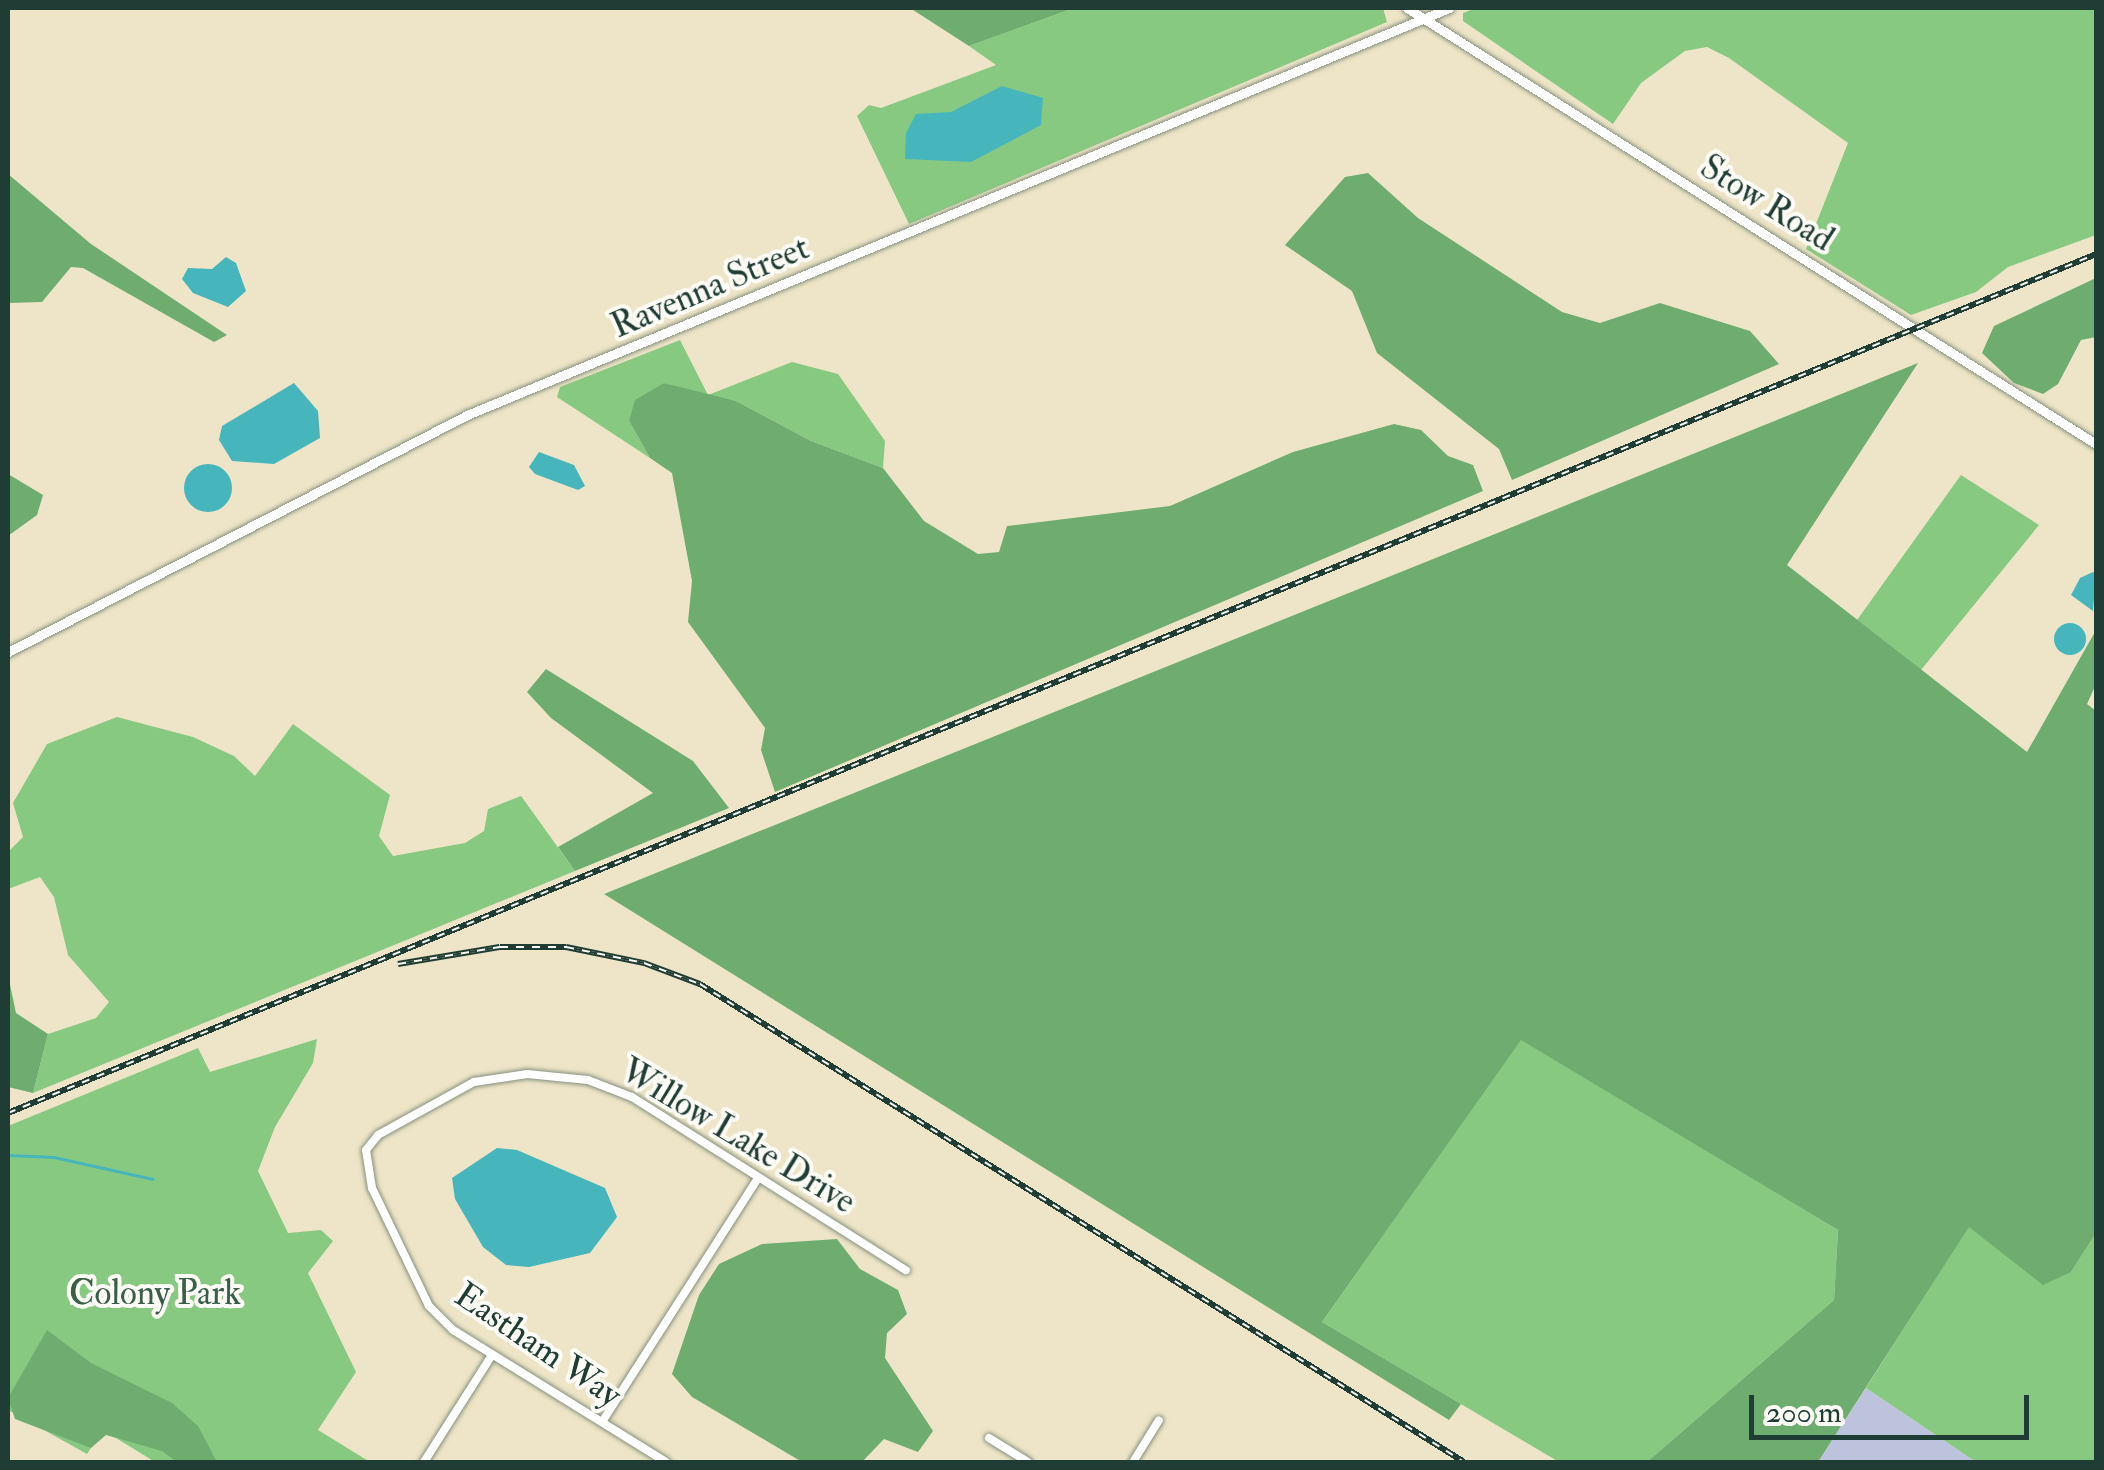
<!DOCTYPE html>
<style>
body{margin:0}
#map{position:relative;width:2104px;height:1470px;overflow:hidden;background:#eee5c8;font-family:"IM FELL Double Pica",serif}
div>[style]{position:absolute}
[style*='--x']{left:calc(var(--x)*1px);top:calc(var(--y)*1px);width:calc(var(--w)*1px);rotate:calc(var(--a)*1deg)}
.industrial>*{inset:0;background:#bec3dd}
.green>*{inset:0;background:#88c981}
.forest>*{inset:0;background:#6ead6f}
.water>*{inset:0;background:#46b6bc}
.round{border-radius:50%}
.stream>*{height:2.5px;margin:-1.25px;padding:0 1.25px;transform-origin:1.25px;border-radius:1.25px;background:#46b6bc}
.roads{filter:drop-shadow(0 0 2px #86917e) drop-shadow(0 0 2px #86917e)}
.minor>*{height:8px;margin:-4px;padding:0 4px;transform-origin:4px;border-radius:4px;background:#fff}
.tertiary>*{height:9px;margin:-4.5px;padding:0 4.5px;transform-origin:4.5px;border-radius:4.5px;background:#fff}
.rail>*{height:6px;margin-top:-3px;transform-origin:0;background:repeating-linear-gradient(90deg,#fdfcf7 0 8px,#1f3d34 0 16px);box-sizing:border-box;border-block:2px solid #1f3d34}
span{translate:-50% -50%;white-space:nowrap;text-align:center;line-height:1.15;-webkit-text-stroke:8px #fdfcf7;paint-order:stroke}
.street-label{font-size:35px;color:#1f3d34}
.park-label{font-size:35px;color:#396047}
.frame{position:absolute;inset:0;border:10px solid #1f3d34;pointer-events:none}
.scale{position:absolute;left:1749px;top:1395px;width:280px;height:45px;box-sizing:border-box;border:5px solid #1f3d34;border-top:0;padding-left:12px;font-size:30px;line-height:35px;white-space:nowrap;color:#1f3d34;-webkit-text-stroke:8px #fdfcf7;paint-order:stroke}
</style>
<div id="map">
<div class="industrial">
<div style="clip-path:polygon(1866px 1388px,1976px 1462px,1818px 1462px)"></div>
</div>
<div class="green">
<div style="clip-path:polygon(1074px 8px,1383px 8px,1387px 22px,909px 224px,857px 116px,869px 105px,881px 108px,996px 65px,969px 46px)"></div>
<div style="clip-path:polygon(1476px 8px,2096px 8px,2096px 235px,2008px 267px,1976px 292px,1911px 315px,1806px 249px,1848px 143px,1729px 58px,1707px 47px,1685px 51px,1641px 83px,1613px 124px,1463px 21px,1463px 13px)"></div>
<div style="clip-path:polygon(680px 340px,708px 395px,792px 362px,838px 374px,885px 441px,883px 468px,811px 441px,736px 401px,697px 393px,664px 383px,629px 421px,650px 458px,557px 397px,560px 387px)"></div>
<div style="clip-path:polygon(1961px 475px,2039px 525px,1921px 670px,1857px 620px)"></div>
<div style="clip-path:polygon(117px 717px,193px 737px,234px 756px,255px 776px,293px 724px,390px 795px,379px 836px,393px 856px,465px 843px,484px 831px,488px 809px,521px 796px,575px 871px,33px 1093px,48px 1034px,96px 1018px,109px 1002px,68px 955px,54px 897px,40px 877px,8px 889px,8px 852px,23px 837px,13px 803px,47px 744px)"></div>
<div style="clip-path:polygon(317px 1039px,313px 1063px,275px 1127px,258px 1171px,288px 1233px,321px 1230px,333px 1241px,308px 1273px,356px 1372px,318px 1430px,370px 1462px,155px 1462px,103px 1430px,87px 1454px,8px 1410px,8px 1126px,198px 1048px,210px 1072px)"></div>
<div style="clip-path:polygon(1521px 1039px,1838px 1230px,1834px 1300px,1647px 1462px,1559px 1462px,1322px 1322px)"></div>
<div style="clip-path:polygon(1969px 1226px,2071px 1272px,2096px 1233px,2096px 1462px,1976px 1462px,1866px 1388px)"></div>
</div>
<div class="forest">
<div style="clip-path:polygon(910px 8px,1074px 8px,969px 46px)"></div>
<div style="clip-path:polygon(1368px 173px,1418px 218px,1562px 312px,1600px 323px,1660px 303px,1750px 331px,1779px 364px,1512px 480px,1499px 449px,1377px 353px,1352px 291px,1285px 245px,1345px 177px)"></div>
<div style="clip-path:polygon(8px 174px,91px 244px,227px 335px,214px 342px,83px 268px,71px 267px,42px 302px,8px 303px)"></div>
<div style="clip-path:polygon(2096px 278px,2096px 337px,2081px 340px,2058px 384px,2043px 394px,2014px 383px,1982px 353px,1994px 326px)"></div>
<div style="clip-path:polygon(1918px 363px,1787px 565px,2027px 752px,2096px 630px,2096px 684px,2087px 704px,2096px 711px,2096px 1233px,2071px 1272px,2043px 1285px,1969px 1227px,1818px 1462px,1647px 1462px,1834px 1300px,1838px 1230px,1521px 1040px,1322px 1322px,1461px 1404px,1449px 1420px,604px 894px)"></div>
<div style="clip-path:polygon(664px 383px,736px 401px,811px 441px,883px 468px,924px 521px,978px 554px,999px 552px,1007px 526px,1170px 506px,1293px 452px,1394px 424px,1421px 430px,1448px 456px,1473px 465px,1483px 491px,775px 792px,761px 750px,765px 728px,688px 622px,692px 581px,672px 473px,650px 458px,629px 421px,635px 400px)"></div>
<div style="clip-path:polygon(8px 474px,43px 495px,37px 515px,8px 536px)"></div>
<div style="clip-path:polygon(546px 669px,693px 761px,729px 808px,575px 871px,558px 847px,653px 793px,551px 718px,527px 692px)"></div>
<div style="clip-path:polygon(8px 975px,16px 1013px,48px 1034px,33px 1093px,8px 1087px)"></div>
<div style="clip-path:polygon(837px 1239px,860px 1269px,898px 1290px,907px 1314px,887px 1333px,885px 1358px,933px 1431px,918px 1452px,884px 1439px,862px 1462px,802px 1462px,692px 1397px,672px 1374px,699px 1295px,719px 1264px,762px 1244px)"></div>
<div style="clip-path:polygon(47px 1330px,91px 1363px,172px 1403px,198px 1426px,217px 1462px,177px 1462px,162px 1451px,106px 1435px,91px 1448px,15px 1419px,8px 1398px)"></div>
</div>
<div class="water">
<div style="clip-path:polygon(1002px 86px,1043px 98px,1041px 125px,971px 162px,905px 159px,906px 133px,916px 114px,951px 112px)"></div>
<div style="clip-path:polygon(226px 257px,236px 263px,246px 291px,228px 307px,193px 293px,182px 279px,188px 268px,212px 269px)"></div>
<div style="clip-path:polygon(294px 383px,318px 411px,320px 438px,274px 464px,232px 461px,219px 440px,222px 426px)"></div>
<div style="clip-path:polygon(539px 452px,574px 465px,585px 486px,578px 490px,535px 474px,529px 467px)"></div>
<div class="round" style="left:184px;top:464px;width:48px;height:48px"></div>
<div style="clip-path:polygon(2093px 572px,2096px 574px,2093px 611px,2071px 595px,2080px 578px)"></div>
<div class="round" style="left:2054px;top:623px;width:32px;height:32px"></div>
<div style="clip-path:polygon(497px 1148px,517px 1150px,605px 1188px,617px 1217px,590px 1253px,529px 1267px,506px 1265px,483px 1247px,455px 1199px,452px 1178px)"></div>
</div>
<div class="stream">
<div style="--x:8;--y:1155;--w:46;--a:2.5"></div>
<div style="--x:54;--y:1157;--w:101;--a:12.5"></div>
</div>
<div class="roads">
<div class="minor">
<div style="--x:602;--y:1422;--w:290;--a:-57.4"></div>
<div style="--x:989;--y:1438;--w:46;--a:31.6"></div>
<div style="--x:424;--y:1462;--w:127;--a:-57.6"></div>
<div style="--x:666;--y:1462;--w:251;--a:-148.2"></div>
<div style="--x:453;--y:1330;--w:34;--a:-135"></div>
<div style="--x:429;--y:1306;--w:131;--a:-115.8"></div>
<div style="--x:372;--y:1188;--w:38;--a:-99"></div>
<div style="--x:366;--y:1150;--w:19;--a:-51"></div>
<div style="--x:378;--y:1135;--w:110;--a:-28.9"></div>
<div style="--x:474;--y:1082;--w:54;--a:-8.6"></div>
<div style="--x:527;--y:1074;--w:61;--a:5.6"></div>
<div style="--x:588;--y:1080;--w:47;--a:21.1"></div>
<div style="--x:632;--y:1097;--w:324;--a:32.3"></div>
<div style="--x:1133;--y:1462;--w:49;--a:-58.2"></div>
</div>
<div class="tertiary">
<div style="--x:1407;--y:8;--w:815;--a:32.33"></div>
<div style="--x:8;--y:652;--w:517;--a:-27.31"></div>
<div style="--x:467;--y:415;--w:1063;--a:-22.51"></div>
</div>
</div>
<div class="rail">
<div style="--x:398;--y:964;--w:103;--a:-9.5"></div>
<div style="--x:500;--y:947;--w:66;--a:0"></div>
<div style="--x:566;--y:947;--w:80;--a:11.6"></div>
<div style="--x:644;--y:963;--w:60;--a:20.6"></div>
<div style="--x:700;--y:984;--w:901;--a:32.03"></div>
<div style="--x:8;--y:1113;--w:2258;--a:-22.36"></div>
</div>
<div class="street-label">
<span style="left:1767px;top:203px;rotate:32deg">Stow Road</span>
<span style="left:710px;top:287px;rotate:-23deg">Ravenna Street</span>
<span style="left:738px;top:1136px;rotate:31deg">Willow Lake Drive</span>
<span style="left:538px;top:1345px;rotate:34deg">Eastham Way</span>
</div>
<div class="park-label">
<span style="left:155px;top:1293px">Colony Park</span>
</div>
<div class="frame"></div>
<div class="scale">200 m</div>
</div>
